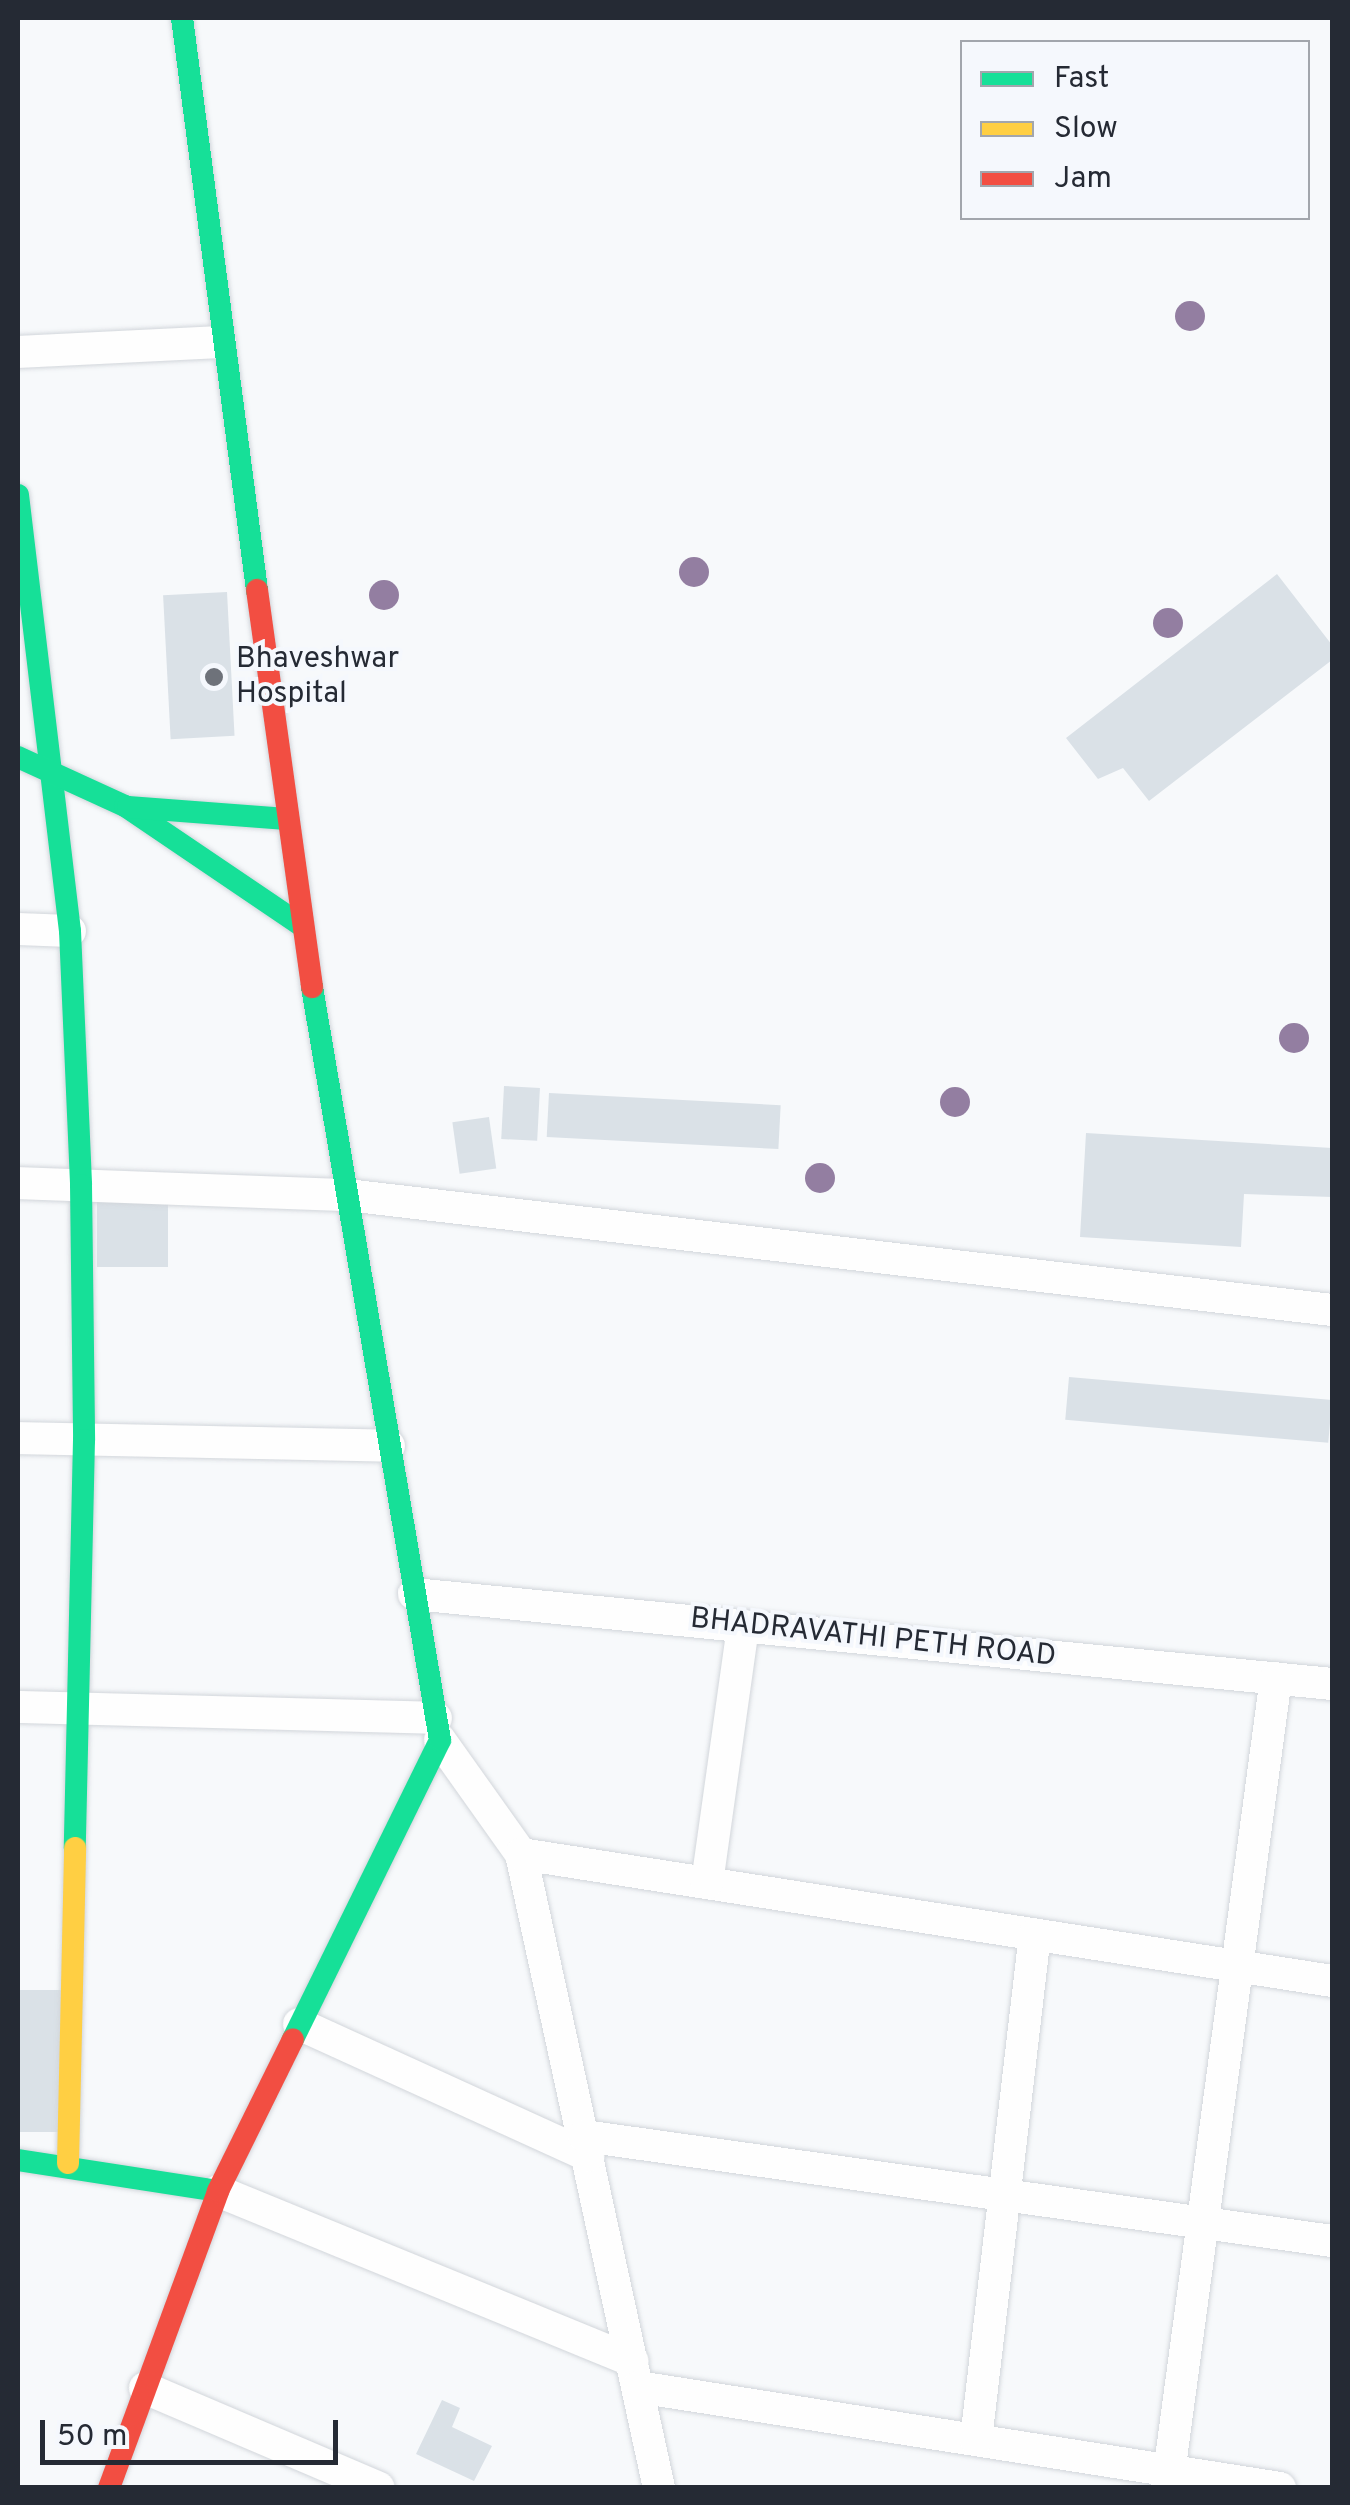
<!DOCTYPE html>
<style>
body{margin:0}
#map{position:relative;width:1350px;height:2505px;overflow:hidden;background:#f7f9fb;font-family:Overpass,sans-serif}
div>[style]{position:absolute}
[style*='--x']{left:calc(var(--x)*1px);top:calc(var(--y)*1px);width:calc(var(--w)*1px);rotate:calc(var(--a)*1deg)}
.building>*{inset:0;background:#dae1e7;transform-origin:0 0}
.roads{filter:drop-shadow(0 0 2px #d2d6db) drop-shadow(0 0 2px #d2d6db)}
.street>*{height:32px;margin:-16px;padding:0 16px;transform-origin:16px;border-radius:16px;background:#fefefe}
.fast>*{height:22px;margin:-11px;padding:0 11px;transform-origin:11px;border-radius:11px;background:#16e098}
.slow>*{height:22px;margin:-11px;padding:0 11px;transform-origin:11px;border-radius:11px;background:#ffcf43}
.jam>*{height:22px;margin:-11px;padding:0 11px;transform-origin:11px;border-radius:11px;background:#f24e42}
.trees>*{width:30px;height:30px;margin:-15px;border-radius:50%;background:#937ea1}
.dots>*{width:28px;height:28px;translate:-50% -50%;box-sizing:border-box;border:5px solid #f5f8fd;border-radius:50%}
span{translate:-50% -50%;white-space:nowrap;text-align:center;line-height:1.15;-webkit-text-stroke:8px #f5f8fd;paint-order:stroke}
.poi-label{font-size:30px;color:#252a34}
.left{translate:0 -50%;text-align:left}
.street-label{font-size:30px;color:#252a34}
.frame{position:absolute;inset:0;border:20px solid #252a34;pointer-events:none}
.legend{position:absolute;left:960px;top:40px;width:350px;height:180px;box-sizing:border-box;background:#f5f8fd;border:2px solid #a2a6ad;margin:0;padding:12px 18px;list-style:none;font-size:30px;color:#252a34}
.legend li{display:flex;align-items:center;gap:20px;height:50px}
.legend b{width:50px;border:2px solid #a2a6ad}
.scale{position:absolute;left:40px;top:2420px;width:298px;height:45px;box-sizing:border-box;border:5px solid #252a34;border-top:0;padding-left:12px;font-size:30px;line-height:35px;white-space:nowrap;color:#252a34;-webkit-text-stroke:8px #f5f8fd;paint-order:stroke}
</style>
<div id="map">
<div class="building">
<div style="clip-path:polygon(1277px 574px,1332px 645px,1332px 660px,1149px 801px,1123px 768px,1098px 779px,1066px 738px)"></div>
<div style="left:227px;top:592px;width:144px;height:64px;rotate:87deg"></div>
<div style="left:504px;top:1086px;width:36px;height:53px;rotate:3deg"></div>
<div style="left:549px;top:1093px;width:232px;height:44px;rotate:3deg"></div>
<div style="left:489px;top:1117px;width:52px;height:37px;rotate:82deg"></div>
<div style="clip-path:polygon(1086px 1133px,1332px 1148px,1332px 1197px,1244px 1194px,1241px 1247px,1080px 1237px)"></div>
<div style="left:97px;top:1194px;width:71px;height:73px"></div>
<div style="left:1069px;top:1377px;width:264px;height:43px;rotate:5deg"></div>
<div style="left:18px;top:1990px;width:44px;height:142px"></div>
<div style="clip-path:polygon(442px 2400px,460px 2408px,452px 2427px,492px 2446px,474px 2481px,416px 2454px)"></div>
</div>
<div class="roads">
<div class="street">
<div style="--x:18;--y:352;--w:202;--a:-2.8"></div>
<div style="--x:18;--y:929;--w:52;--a:2.2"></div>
<div style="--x:18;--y:1183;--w:329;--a:2.1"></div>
<div style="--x:347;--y:1195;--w:992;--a:6.66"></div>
<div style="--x:18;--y:1438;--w:371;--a:1.2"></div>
<div style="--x:414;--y:1594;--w:922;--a:5.6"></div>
<div style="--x:18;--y:1707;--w:418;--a:1.5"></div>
<div style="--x:440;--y:1740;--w:140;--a:54.6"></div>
<div style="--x:521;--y:1854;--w:649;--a:77.72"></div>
<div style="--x:521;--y:1854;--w:821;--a:8.9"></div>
<div style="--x:707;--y:1883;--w:260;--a:-82"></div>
<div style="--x:299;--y:2024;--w:318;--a:24.5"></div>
<div style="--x:584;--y:2136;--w:755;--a:7.99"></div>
<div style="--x:218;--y:2191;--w:448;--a:22.3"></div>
<div style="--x:638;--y:2387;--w:650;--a:8.94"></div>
<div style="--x:145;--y:2388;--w:254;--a:23.1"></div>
<div style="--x:976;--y:2440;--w:509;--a:-83.35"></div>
<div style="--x:1167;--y:2488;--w:817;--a:-82.34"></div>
</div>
<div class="fast">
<div style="--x:182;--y:18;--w:577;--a:82.53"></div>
<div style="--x:18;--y:495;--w:439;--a:83.2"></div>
<div style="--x:70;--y:931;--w:254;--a:87.5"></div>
<div style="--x:81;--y:1185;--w:255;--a:89.3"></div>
<div style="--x:84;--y:1440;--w:408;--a:91.3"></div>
<div style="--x:18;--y:757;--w:118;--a:24.6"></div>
<div style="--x:125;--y:806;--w:212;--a:34.1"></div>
<div style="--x:128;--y:807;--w:159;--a:4.3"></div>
<div style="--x:293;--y:2039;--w:333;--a:-63.8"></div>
<div style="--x:440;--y:1740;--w:764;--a:-99.65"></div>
<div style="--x:18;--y:2160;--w:202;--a:8.8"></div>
</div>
<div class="slow">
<div style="--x:68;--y:2163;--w:315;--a:-88.7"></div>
</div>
<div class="jam">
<div style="--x:257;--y:590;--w:401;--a:82.1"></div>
<div style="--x:109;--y:2488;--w:316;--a:-69.8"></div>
<div style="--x:218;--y:2191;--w:169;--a:-63.7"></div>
</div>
</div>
<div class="trees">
<div style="left:1190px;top:316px"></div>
<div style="left:694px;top:572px"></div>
<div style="left:384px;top:595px"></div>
<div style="left:1168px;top:623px"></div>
<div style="left:1294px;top:1038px"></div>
<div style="left:955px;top:1102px"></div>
<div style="left:820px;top:1178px"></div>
</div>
<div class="dots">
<div style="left:214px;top:677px;background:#6e727a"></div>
</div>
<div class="poi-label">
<span class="left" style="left:236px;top:677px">Bhaveshwar<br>Hospital</span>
</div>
<div class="street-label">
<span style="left:873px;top:1639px;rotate:6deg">BHADRAVATHI PETH ROAD</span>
</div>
<div class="frame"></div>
<ul class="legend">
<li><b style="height:12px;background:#16e098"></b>Fast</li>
<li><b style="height:12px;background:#ffcf43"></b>Slow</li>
<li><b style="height:12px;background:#f24e42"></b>Jam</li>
</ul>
<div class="scale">50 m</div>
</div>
